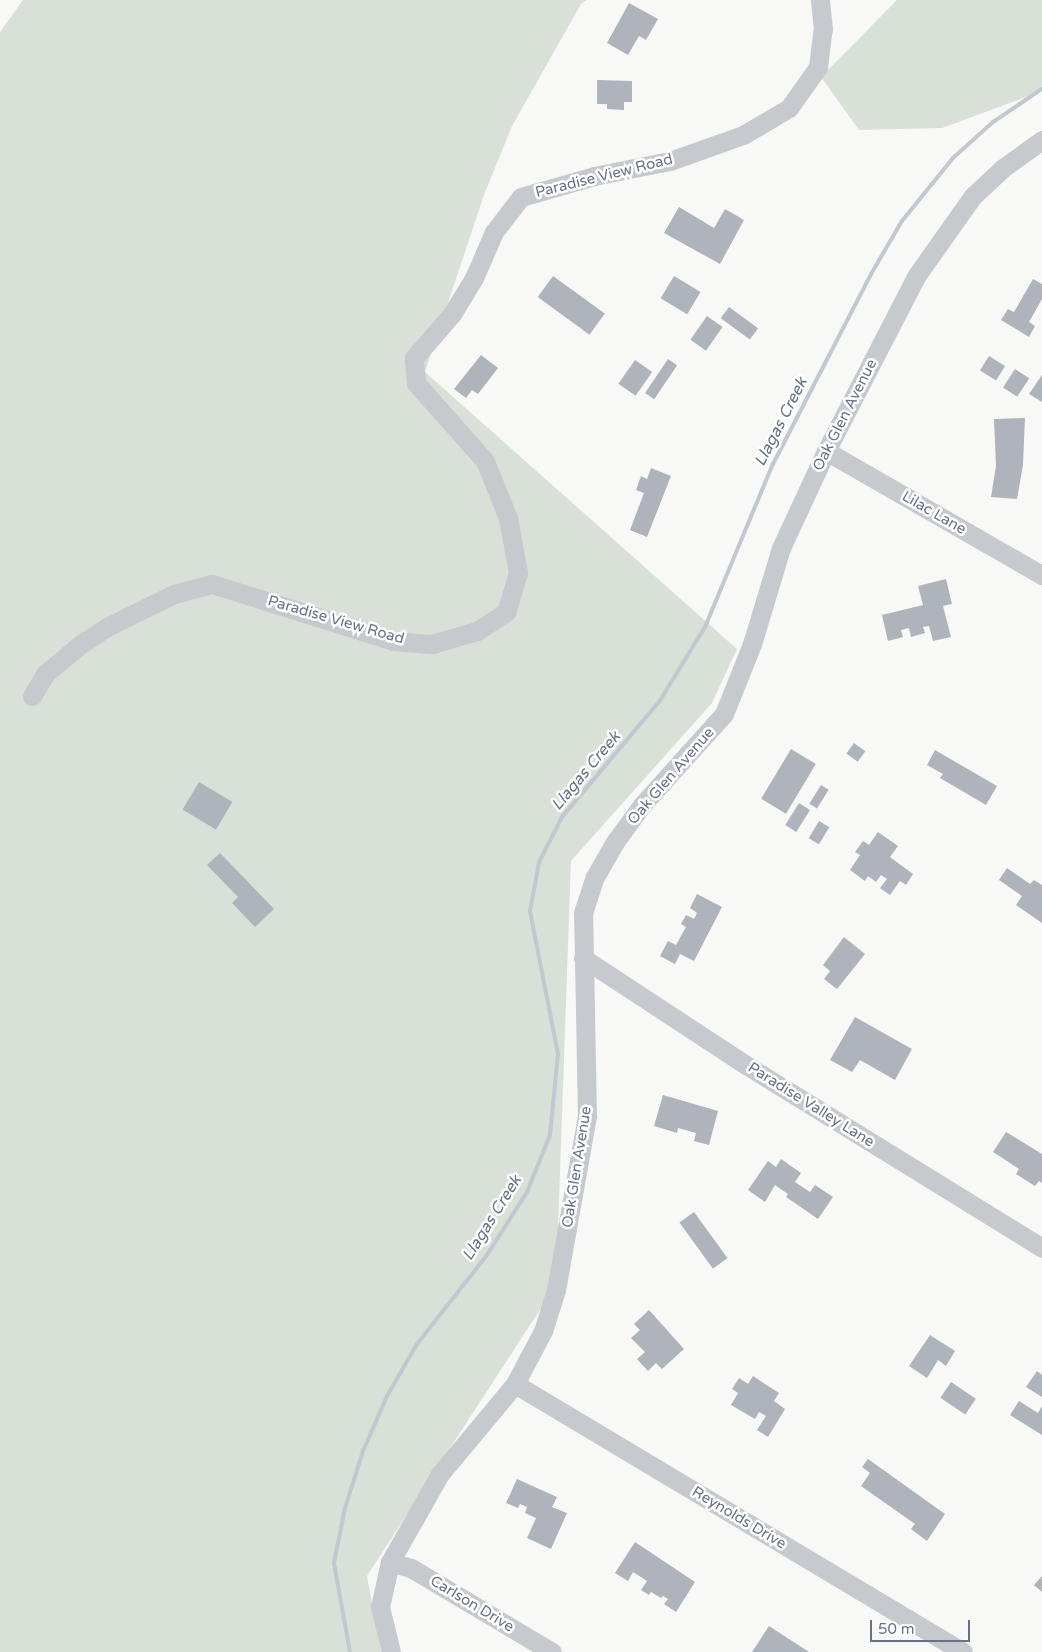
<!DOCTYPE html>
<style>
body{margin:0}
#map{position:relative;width:1042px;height:1652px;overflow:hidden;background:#f8f9f6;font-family:"Varela Round",sans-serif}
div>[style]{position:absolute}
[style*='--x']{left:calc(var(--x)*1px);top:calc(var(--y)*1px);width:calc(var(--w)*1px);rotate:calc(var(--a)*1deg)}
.green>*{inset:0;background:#d9e0d7}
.stream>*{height:4px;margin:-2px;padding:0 2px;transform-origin:2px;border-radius:2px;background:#c1c8cf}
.building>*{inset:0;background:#aeb3bc;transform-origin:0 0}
.minor>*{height:19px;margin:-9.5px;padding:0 9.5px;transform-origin:9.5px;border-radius:9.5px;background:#c6c9cd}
span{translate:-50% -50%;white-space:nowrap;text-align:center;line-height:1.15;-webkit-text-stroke:5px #fff;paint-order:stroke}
.street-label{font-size:15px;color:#677288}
.water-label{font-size:16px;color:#637383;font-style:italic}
.scale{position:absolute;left:870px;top:1620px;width:100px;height:22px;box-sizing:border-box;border:2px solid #677288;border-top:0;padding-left:6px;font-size:15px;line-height:18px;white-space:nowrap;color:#677288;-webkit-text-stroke:4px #fff;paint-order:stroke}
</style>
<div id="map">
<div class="green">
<div style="clip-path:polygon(23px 0,587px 0,581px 4px,512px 126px,484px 195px,425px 372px,737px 649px,712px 703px,571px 861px,556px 1285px,367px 1576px,381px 1652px,0 1652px,0 32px)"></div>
<div style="clip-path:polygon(897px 0,1042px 0,1042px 91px,942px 128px,859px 130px,821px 77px)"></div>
</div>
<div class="stream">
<div style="--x:350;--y:1652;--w:90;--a:-100.2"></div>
<div style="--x:334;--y:1563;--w:56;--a:-78.7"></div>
<div style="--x:345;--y:1508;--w:60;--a:-72.5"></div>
<div style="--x:363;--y:1451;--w:60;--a:-66.4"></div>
<div style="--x:387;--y:1396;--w:60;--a:-60"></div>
<div style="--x:417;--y:1344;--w:113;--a:-51.8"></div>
<div style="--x:487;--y:1255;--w:75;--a:-57.6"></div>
<div style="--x:527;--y:1192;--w:61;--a:-68"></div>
<div style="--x:550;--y:1135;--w:81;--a:-84.4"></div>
<div style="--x:558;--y:1054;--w:146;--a:-101.1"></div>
<div style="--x:530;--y:911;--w:50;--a:-79.6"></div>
<div style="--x:539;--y:862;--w:51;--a:-62.9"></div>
<div style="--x:562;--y:817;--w:150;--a:-49.9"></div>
<div style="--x:659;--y:702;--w:88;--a:-58.5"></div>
<div style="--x:705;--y:627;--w:177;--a:-67.4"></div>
<div style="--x:773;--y:464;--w:214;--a:-62.7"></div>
<div style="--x:871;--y:274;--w:61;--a:-59.7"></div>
<div style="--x:902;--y:221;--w:81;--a:-51"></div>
<div style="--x:953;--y:158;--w:54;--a:-42"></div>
<div style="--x:993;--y:122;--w:59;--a:-34"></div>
</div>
<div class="building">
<div style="clip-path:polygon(629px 3px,658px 19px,646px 40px,639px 36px,628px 55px,607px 43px)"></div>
<div style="clip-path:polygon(597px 80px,632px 81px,632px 102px,624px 102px,624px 110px,607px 109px,607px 104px,597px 104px)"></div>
<div style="clip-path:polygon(679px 207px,714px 228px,725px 209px,744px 220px,720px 264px,664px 233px)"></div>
<div style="left:553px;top:276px;width:64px;height:26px;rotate:36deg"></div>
<div style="left:674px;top:276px;width:31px;height:26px;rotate:31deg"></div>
<div style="clip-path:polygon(1033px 279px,1042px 284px,1042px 299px,1029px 322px,1035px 326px,1029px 337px,1001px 320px,1008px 309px,1014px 312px)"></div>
<div style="left:729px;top:307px;width:36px;height:14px;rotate:36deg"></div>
<div style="left:707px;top:316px;width:19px;height:29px;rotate:35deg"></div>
<div style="clip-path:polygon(481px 355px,498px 368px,478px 394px,472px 390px,466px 398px,454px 389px)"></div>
<div style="left:989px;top:356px;width:19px;height:17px;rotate:32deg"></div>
<div style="left:668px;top:359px;width:11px;height:41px;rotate:34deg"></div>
<div style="left:635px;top:360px;width:21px;height:29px;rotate:35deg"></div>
<div style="left:1015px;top:369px;width:17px;height:22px;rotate:33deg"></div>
<div style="clip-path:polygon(1042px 375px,1042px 402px,1029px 394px)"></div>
<div style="clip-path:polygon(1025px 418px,1023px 465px,1017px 499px,991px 497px,996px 466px,994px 419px)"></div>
<div style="clip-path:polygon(651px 468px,671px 476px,647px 537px,630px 530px,644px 493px,636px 490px,641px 476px,647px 479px)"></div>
<div style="clip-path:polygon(946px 579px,952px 604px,943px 606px,951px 637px,933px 641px,929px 626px,923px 627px,925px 633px,911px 637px,909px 628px,901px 630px,903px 637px,888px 641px,882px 615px,923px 605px,918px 586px)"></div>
<div style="left:854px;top:743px;width:14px;height:13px;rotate:36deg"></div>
<div style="left:791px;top:749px;width:29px;height:58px;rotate:31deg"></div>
<div style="clip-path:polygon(935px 750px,997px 786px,986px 805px,940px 778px,943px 774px,927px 765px)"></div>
<div style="left:199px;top:782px;width:39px;height:32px;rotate:31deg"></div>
<div style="left:821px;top:785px;width:9px;height:22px;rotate:32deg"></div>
<div style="left:799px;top:803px;width:13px;height:26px;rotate:32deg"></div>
<div style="left:819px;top:821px;width:12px;height:20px;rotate:31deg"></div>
<div style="clip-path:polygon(878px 832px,898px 846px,890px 857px,913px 874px,906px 885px,900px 881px,890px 895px,880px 888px,887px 879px,881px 875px,876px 882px,868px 876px,865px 881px,850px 870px,860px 855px,855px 852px,863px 841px,869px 845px)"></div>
<div style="clip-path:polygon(220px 853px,274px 909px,255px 927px,232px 903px,238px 897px,207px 865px)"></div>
<div style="clip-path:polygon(1007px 868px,1030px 884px,1034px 880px,1042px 885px,1042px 923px,1016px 905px,1022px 896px,999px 880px)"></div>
<div style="clip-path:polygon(697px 894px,722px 907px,694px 961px,680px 954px,675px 964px,660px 956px,668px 941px,676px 945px,686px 927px,681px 924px,686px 915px,694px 919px,697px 913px,690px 908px)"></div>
<div style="clip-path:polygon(844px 937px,865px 954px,837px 989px,824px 979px,830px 971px,823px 965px)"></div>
<div style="clip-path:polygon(855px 1017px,912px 1049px,895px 1080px,860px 1060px,852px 1072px,830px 1060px)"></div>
<div style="clip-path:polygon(663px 1095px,718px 1111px,709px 1145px,694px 1141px,696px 1133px,678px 1128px,677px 1133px,654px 1126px)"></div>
<div style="clip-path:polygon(1006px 1132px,1042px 1154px,1042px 1183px,1039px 1181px,1035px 1186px,1016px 1174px,1019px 1169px,993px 1152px)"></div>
<div style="clip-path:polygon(781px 1159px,801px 1173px,795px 1182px,810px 1192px,815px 1185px,833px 1197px,818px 1219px,786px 1197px,788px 1194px,775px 1185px,765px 1202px,748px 1190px,768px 1161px,776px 1167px)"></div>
<div style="left:694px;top:1212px;width:57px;height:18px;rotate:54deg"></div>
<div style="clip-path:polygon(649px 1310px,684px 1349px,662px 1369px,656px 1363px,648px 1371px,637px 1359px,645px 1352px,631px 1338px,640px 1330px,634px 1324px)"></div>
<div style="clip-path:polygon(930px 1335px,955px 1351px,946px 1366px,938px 1360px,927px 1378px,909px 1366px)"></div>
<div style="clip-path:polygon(1037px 1371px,1042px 1375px,1042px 1397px,1026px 1387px)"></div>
<div style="clip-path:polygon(753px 1376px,779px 1393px,774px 1401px,785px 1409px,768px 1437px,757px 1430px,766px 1416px,759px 1412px,755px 1419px,731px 1405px,738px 1393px,732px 1389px,739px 1378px,748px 1384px)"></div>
<div style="left:951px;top:1382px;width:30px;height:19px;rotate:34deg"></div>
<div style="clip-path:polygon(1019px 1401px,1038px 1413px,1042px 1406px,1042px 1435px,1010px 1415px)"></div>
<div style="clip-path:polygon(868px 1459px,945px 1514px,927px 1541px,911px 1529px,915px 1524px,861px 1486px,870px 1473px,862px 1467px)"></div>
<div style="clip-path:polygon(517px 1479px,557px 1497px,552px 1507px,567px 1513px,551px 1549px,527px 1538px,536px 1518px,525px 1513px,527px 1507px,520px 1504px,518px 1508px,506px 1503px)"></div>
<div style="clip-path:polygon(635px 1542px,695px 1582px,676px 1612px,664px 1604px,668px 1599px,663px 1596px,661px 1598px,651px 1592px,649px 1595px,641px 1590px,647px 1581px,633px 1572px,628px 1581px,615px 1573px)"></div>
<div style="clip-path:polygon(1042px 1576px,1042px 1592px,1034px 1585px)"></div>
<div style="clip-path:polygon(769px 1626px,809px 1652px,752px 1652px)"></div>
</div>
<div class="minor">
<div style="--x:826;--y:451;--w:249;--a:29.9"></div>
<div style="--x:32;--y:696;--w:26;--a:-59"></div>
<div style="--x:45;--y:674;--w:47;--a:-39.8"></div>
<div style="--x:81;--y:644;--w:31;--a:-33"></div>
<div style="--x:107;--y:627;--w:75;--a:-26.2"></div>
<div style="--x:174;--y:594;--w:39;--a:-15"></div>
<div style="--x:212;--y:584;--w:191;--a:17.4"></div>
<div style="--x:394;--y:641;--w:38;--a:5"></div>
<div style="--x:432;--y:644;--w:47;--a:-16.1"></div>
<div style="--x:477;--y:631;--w:35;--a:-33"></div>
<div style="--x:506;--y:612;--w:41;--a:-72.9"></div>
<div style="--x:518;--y:573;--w:56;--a:-100.3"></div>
<div style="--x:508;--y:518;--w:61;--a:-112"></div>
<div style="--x:485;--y:461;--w:104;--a:-131.5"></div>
<div style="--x:416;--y:383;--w:25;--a:-95"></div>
<div style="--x:414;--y:358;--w:58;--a:-49.2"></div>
<div style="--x:452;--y:314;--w:42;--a:-58.6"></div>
<div style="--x:474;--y:278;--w:50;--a:-66.5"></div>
<div style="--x:494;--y:232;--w:44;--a:-52.4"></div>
<div style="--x:521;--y:197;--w:76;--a:-16"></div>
<div style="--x:594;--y:176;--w:77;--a:-11.2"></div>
<div style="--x:670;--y:161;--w:77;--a:-19.6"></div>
<div style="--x:743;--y:135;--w:53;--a:-30.4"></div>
<div style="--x:789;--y:108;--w:50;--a:-54.7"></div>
<div style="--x:818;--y:67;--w:38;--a:-83"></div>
<div style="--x:823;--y:29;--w:29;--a:-96"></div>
<div style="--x:583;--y:958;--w:195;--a:33.3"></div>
<div style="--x:746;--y:1065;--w:348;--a:31.7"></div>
<div style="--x:515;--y:1384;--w:522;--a:30.89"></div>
<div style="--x:390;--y:1562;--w:22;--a:16"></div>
<div style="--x:411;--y:1568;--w:164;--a:30.8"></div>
<div style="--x:391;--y:1652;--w:46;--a:-103.7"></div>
<div style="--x:380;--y:1607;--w:46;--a:-77.5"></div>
<div style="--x:390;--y:1562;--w:101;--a:-60.4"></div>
<div style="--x:440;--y:1474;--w:117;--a:-50.2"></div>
<div style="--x:515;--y:1384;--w:60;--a:-62.2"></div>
<div style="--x:543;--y:1331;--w:43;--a:-72.4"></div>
<div style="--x:556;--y:1290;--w:177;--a:-79.9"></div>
<div style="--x:587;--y:1116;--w:203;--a:-91.1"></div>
<div style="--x:583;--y:913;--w:38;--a:-72"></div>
<div style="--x:595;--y:877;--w:40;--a:-60.3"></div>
<div style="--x:615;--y:842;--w:46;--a:-53.9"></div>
<div style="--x:642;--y:805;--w:122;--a:-48"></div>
<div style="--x:724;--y:714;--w:75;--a:-68.2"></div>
<div style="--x:752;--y:644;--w:100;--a:-73.2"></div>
<div style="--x:781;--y:548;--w:107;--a:-65.1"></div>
<div style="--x:826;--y:451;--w:198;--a:-62.7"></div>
<div style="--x:917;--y:275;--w:97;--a:-54.7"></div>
<div style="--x:973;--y:196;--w:41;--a:-43"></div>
<div style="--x:1003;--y:168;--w:48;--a:-35.7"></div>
</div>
<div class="street-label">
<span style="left:604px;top:176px;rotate:-14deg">Paradise View Road</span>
<span style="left:845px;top:415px;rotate:-63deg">Oak Glen Avenue</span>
<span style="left:934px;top:513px;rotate:30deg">Lilac Lane</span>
<span style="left:336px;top:620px;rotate:16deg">Paradise View Road</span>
<span style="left:671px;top:776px;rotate:-49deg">Oak Glen Avenue</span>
<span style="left:811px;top:1105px;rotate:32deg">Paradise Valley Lane</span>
<span style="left:577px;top:1167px;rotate:-81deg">Oak Glen Avenue</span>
<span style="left:739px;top:1518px;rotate:31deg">Reynolds Drive</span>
<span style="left:472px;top:1604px;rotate:31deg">Carlson Drive</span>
</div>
<div class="water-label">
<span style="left:781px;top:422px;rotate:-63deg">Llagas Creek</span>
<span style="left:586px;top:771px;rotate:-50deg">Llagas Creek</span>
<span style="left:492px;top:1218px;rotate:-58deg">Llagas Creek</span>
</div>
<div class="scale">50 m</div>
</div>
